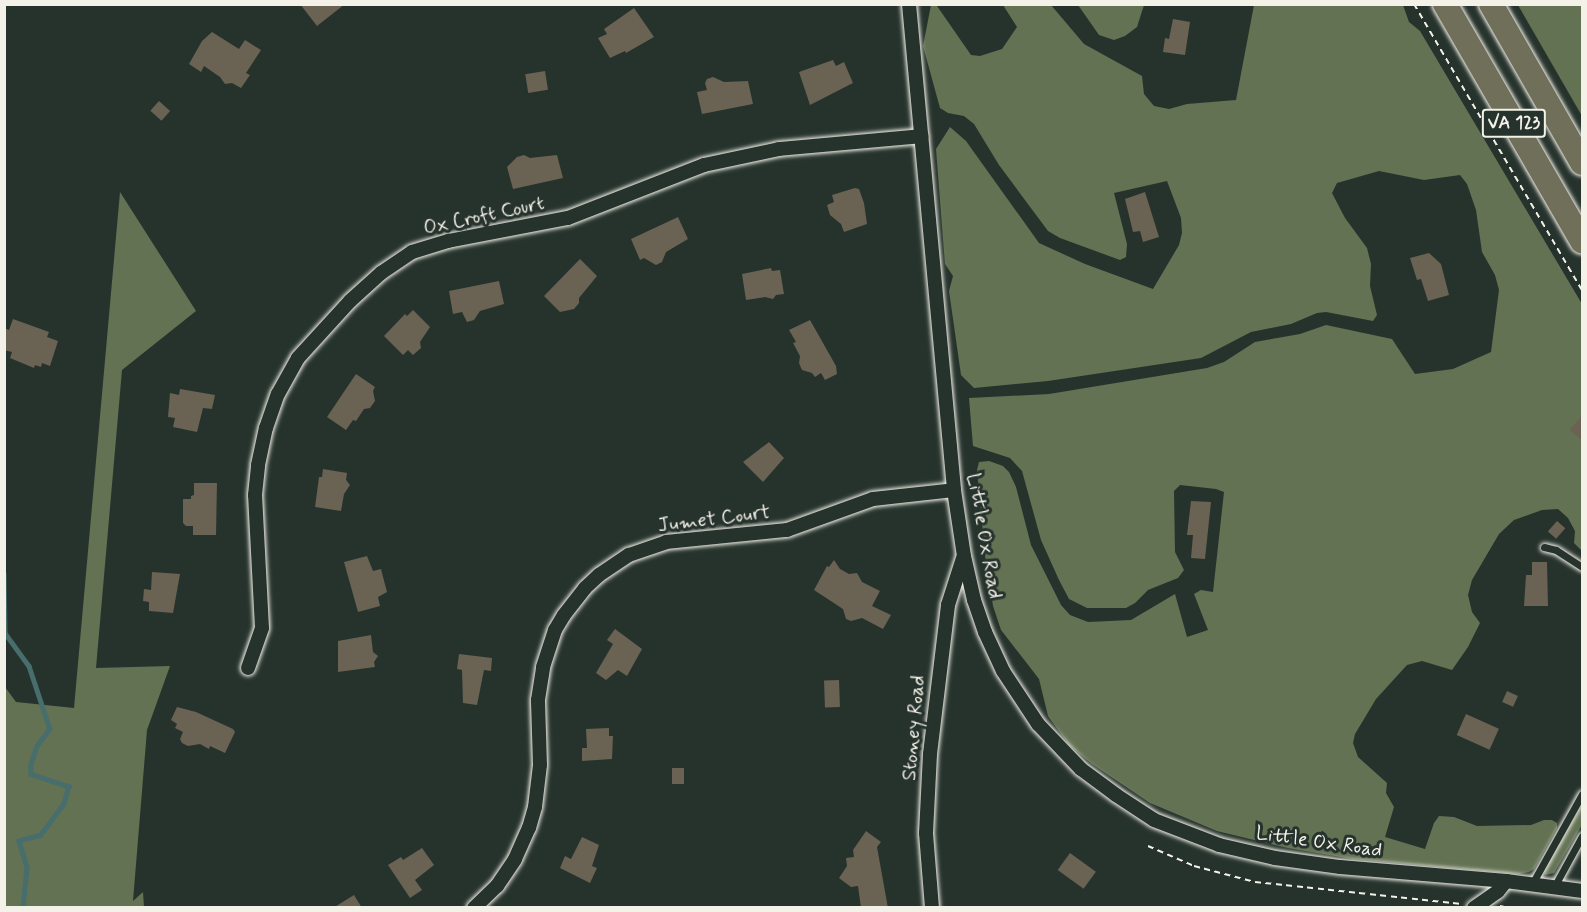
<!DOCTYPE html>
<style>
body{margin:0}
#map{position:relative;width:1587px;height:912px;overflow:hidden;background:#26332d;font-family:Mynerve,sans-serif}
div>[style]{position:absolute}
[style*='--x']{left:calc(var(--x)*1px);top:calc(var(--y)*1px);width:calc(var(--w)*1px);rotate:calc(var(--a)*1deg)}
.green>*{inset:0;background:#627253}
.stream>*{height:4.5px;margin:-2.25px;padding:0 2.25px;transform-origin:2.25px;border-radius:2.25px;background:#486d6d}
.building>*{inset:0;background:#6a6252;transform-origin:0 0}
.path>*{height:2px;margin-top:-1px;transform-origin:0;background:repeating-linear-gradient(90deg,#f4f1e8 0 6px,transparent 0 10.5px)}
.roads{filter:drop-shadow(0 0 2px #f4f1e8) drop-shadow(0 0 2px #f4f1e8)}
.service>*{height:7px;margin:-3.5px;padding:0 3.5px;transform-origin:3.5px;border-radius:3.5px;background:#26332d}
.minor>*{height:14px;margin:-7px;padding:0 7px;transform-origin:7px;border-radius:7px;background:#26332d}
.trunk>*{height:24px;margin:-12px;padding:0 12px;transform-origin:12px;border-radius:12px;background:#706f59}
span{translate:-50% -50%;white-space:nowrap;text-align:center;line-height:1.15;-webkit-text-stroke:6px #26332d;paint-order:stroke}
.shield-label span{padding:2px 4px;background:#26332d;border:2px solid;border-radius:4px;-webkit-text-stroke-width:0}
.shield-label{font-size:18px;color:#f4f1e8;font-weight:700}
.street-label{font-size:20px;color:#f4f1e8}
.frame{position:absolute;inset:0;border:6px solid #f4f1e8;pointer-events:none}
</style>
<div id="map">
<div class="green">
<div style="clip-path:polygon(931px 5px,937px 6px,971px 55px,980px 56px,1002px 49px,1017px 27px,1003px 5px,1051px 5px,1084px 44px,1142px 76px,1144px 94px,1154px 106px,1169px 109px,1187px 104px,1236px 100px,1254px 5px,1403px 5px,1409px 22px,1420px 31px,1582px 304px,1582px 551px,1574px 543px,1575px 531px,1568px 518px,1558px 509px,1542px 510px,1514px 520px,1499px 534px,1472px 580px,1468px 595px,1472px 612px,1480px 623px,1468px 647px,1452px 670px,1422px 661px,1407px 665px,1376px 699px,1355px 734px,1353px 743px,1358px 757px,1387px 783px,1386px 793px,1394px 807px,1385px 837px,1425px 849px,1434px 823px,1439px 816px,1454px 817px,1477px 826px,1531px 825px,1544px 820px,1552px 820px,1557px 823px,1557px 828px,1534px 869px,1529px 872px,1519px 874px,1353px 859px,1288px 848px,1217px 831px,1150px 803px,1092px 764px,1069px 745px,1048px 716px,1039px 679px,1001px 630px,993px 606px,985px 556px,977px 470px,979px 462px,989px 461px,1003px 466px,1009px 472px,1016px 487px,1031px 545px,1061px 605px,1070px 615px,1088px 622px,1131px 620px,1175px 594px,1187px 637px,1208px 630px,1194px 594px,1201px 590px,1213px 592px,1224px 492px,1216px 489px,1180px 485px,1174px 491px,1175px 552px,1184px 570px,1178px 578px,1148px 590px,1135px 603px,1126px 608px,1087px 608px,1069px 599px,1059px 580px,1041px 540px,1022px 471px,1010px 458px,973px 446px,969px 398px,1049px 394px,1207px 368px,1224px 362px,1255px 342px,1300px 334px,1326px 325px,1392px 339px,1415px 374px,1453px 369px,1491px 352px,1499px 290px,1495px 275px,1482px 252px,1476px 210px,1467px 184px,1460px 175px,1424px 180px,1379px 171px,1337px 183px,1332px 193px,1345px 218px,1367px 248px,1371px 264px,1370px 286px,1377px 315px,1373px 321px,1326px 312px,1317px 313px,1291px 324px,1251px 332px,1201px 358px,1048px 381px,974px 388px,961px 375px,949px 291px,953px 276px,945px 264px,936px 149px,950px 127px,966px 141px,1039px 243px,1085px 264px,1153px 289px,1179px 245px,1182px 233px,1181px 218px,1167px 181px,1114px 193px,1127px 244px,1126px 257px,1120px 260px,1060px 238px,1048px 231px,999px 165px,974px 124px,964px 116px,948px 113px,940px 108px,923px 46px)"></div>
<div style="clip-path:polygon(1078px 5px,1144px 5px,1137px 27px,1125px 36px,1114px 40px,1099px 35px)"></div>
<div style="clip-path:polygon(1518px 5px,1582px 5px,1582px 116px)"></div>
<div style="clip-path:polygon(120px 192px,196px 311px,122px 370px,96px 668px,170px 666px,147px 730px,133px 901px,143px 892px,144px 907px,5px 907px,5px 687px,16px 702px,74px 708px)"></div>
<div style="clip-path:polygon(1582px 805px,1582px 825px,1554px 873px,1545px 875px,1544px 871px)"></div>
</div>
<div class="stream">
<div style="--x:4;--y:573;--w:60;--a:89"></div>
<div style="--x:5;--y:633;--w:41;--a:54"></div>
<div style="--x:29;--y:666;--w:66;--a:71.6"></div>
<div style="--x:50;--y:729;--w:21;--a:127"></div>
<div style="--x:37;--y:746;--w:20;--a:108"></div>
<div style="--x:31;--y:765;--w:9;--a:90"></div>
<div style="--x:31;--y:774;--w:40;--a:18"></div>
<div style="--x:69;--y:786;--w:19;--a:106"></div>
<div style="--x:64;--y:804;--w:39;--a:127"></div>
<div style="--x:41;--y:835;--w:23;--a:165"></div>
<div style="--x:19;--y:841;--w:27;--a:73"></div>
<div style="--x:27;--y:867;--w:41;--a:95.6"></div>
</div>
<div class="building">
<div style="clip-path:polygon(300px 4px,345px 4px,317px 26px)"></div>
<div style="clip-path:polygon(634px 8px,654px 37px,626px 53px,625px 51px,610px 58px,598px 38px,607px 34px,604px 29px)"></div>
<div style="clip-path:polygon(1173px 19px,1190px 22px,1185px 55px,1163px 52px,1165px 38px,1169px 39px)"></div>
<div style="clip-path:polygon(212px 32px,239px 49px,245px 40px,261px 50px,246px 73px,250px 75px,241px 88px,232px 83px,225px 84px,220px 77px,204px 66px,201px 72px,189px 64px,202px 41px)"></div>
<div style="clip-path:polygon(833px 60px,836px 66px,844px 62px,853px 83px,810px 105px,799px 72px)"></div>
<div style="left:545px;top:71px;width:19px;height:20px;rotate:81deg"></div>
<div style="clip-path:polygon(713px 77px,724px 82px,748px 81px,753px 104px,702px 114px,697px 92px,707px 90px,705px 83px,707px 79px)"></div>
<div style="left:159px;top:101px;width:15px;height:13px;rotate:42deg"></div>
<div style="clip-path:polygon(524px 155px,530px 158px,557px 155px,563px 178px,513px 189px,507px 167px,517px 157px)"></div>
<div style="clip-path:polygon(855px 188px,859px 189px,864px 203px,867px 224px,844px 232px,841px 224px,830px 215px,827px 205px,834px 202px,832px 195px)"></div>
<div style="clip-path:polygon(1145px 192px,1159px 237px,1143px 242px,1140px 231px,1133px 232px,1125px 199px)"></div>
<div style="clip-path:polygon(678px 217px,688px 239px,666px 252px,662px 262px,656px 265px,644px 258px,640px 260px,631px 239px)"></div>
<div style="clip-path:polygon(1429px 253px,1441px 264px,1449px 295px,1428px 301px,1421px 279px,1417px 280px,1410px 258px)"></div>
<div style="clip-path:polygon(580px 259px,597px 276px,579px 298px,579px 303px,574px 309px,560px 312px,544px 296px)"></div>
<div style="clip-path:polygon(771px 268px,772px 271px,780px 270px,784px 294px,776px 295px,773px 299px,765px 297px,746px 300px,742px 274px)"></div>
<div style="clip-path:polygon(499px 281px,504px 304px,480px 311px,474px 320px,467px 322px,462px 312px,453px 314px,449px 291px)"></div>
<div style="clip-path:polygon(413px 310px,430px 327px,420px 342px,421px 348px,413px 355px,408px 350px,403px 355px,384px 336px,405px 314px,407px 316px)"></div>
<div style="clip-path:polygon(13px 319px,49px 332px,47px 337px,58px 341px,50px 366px,42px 363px,41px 367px,35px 365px,34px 368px,10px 358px,12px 352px,4px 350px,4px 328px,9px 330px)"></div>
<div style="clip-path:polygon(810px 320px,836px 366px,837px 374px,825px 380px,821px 373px,815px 377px,812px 373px,802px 370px,799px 363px,800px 356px,793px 343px,796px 342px,789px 330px)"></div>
<div style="clip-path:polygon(356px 374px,375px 387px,373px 391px,375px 401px,370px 408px,364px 409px,356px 421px,353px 420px,346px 430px,327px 417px)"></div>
<div style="clip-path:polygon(180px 389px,215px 395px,212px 409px,203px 408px,197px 432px,173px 427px,175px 418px,168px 417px,170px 393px,179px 395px)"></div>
<div style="clip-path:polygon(1582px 415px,1582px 440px,1570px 430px)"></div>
<div style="clip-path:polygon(769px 442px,784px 458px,763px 482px,743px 462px)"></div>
<div style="clip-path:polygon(323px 469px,347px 473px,346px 480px,350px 485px,344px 494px,341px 511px,315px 507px,319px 477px,322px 477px)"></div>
<div style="clip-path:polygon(194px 483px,217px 483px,216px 535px,193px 535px,193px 526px,186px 526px,183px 523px,183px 499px,191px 499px,191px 496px,194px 495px)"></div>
<div style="clip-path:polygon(1191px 501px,1211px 502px,1205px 559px,1191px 558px,1193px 535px,1187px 535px)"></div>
<div style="left:1557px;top:521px;width:11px;height:14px;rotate:41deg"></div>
<div style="clip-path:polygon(367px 556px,373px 571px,381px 569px,387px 592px,378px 597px,380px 606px,358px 612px,344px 562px)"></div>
<div style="clip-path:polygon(834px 560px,840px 569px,849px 574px,857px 573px,862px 582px,880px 591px,872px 606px,891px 615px,883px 629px,862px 618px,851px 621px,846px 619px,843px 609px,814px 590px,827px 566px,829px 567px)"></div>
<div style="clip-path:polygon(1532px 562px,1547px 562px,1548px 606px,1524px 606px,1526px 575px,1532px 575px)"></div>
<div style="clip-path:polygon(152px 572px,180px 574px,173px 613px,149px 611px,149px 602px,143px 601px,144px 589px,151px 590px)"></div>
<div style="clip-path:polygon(615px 629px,642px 649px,627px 676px,618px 670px,606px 680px,596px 673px,613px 644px,607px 640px)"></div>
<div style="clip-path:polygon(371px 635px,373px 652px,378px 656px,374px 662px,375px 667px,338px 672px,338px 641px)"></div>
<div style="clip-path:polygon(459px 654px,492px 658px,491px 671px,484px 670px,477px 705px,463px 703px,462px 670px,457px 669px)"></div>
<div style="left:839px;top:680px;width:27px;height:15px;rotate:88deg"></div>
<div style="left:1507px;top:691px;width:12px;height:12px;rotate:24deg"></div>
<div style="clip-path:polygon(177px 707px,196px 712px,233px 729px,235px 732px,225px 753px,210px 746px,209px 749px,200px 744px,188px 746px,182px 743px,180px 739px,183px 732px,175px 728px,177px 724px,171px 720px)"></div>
<div style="left:1466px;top:714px;width:36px;height:23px;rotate:24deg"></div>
<div style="clip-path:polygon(609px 728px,609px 736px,613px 736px,612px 759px,582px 761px,582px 748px,587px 748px,586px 729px)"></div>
<div style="left:672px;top:768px;width:12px;height:16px"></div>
<div style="clip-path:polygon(866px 831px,881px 842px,877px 847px,888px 908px,861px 908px,858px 886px,851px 887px,839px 878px,847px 866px,846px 858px,854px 857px,853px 850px)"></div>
<div style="clip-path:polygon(582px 837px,599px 845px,592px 866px,597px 868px,590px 883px,560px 868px,565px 856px,571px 859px)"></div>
<div style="clip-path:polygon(422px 848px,434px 865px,415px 880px,422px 890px,410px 898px,388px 865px,401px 857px,403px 860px)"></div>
<div style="left:1070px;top:853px;width:32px;height:21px;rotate:36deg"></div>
<div style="clip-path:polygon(354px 895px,362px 908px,333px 908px)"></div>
</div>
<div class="path">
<div style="--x:1414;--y:4;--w:332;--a:59.6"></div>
<div style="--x:1148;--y:846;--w:50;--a:23.5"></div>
<div style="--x:1194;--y:866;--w:63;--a:14.7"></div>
<div style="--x:1255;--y:882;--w:208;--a:6.1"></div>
<div style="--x:1500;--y:906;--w:9;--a:13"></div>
</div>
<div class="roads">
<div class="service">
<div style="--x:1544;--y:547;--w:12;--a:14"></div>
<div style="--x:1556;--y:550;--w:31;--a:33"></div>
<div style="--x:1532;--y:884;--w:103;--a:-60.9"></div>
<div style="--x:1554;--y:887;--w:58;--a:-61.2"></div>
</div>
<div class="minor">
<div style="--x:909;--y:4;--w:488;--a:84.7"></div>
<div style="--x:954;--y:490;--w:67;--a:81.4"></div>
<div style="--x:964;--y:556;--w:45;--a:77.2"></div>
<div style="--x:974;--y:600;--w:34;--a:71"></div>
<div style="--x:985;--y:632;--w:43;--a:65.2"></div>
<div style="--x:1003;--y:671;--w:64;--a:56.6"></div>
<div style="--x:1038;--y:724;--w:62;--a:46.3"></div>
<div style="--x:1081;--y:769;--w:44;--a:36.6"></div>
<div style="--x:1116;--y:795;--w:45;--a:33.3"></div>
<div style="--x:1154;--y:820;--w:70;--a:21"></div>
<div style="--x:1219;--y:845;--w:57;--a:13.1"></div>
<div style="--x:1275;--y:858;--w:66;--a:7.9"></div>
<div style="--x:1340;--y:867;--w:167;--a:4.8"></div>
<div style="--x:1506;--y:881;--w:77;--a:7.5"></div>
<div style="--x:248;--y:668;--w:42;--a:-70.7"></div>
<div style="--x:262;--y:628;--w:133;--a:-93"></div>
<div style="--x:255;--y:495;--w:30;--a:-84"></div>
<div style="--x:258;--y:465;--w:38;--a:-78"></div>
<div style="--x:266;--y:428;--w:36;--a:-71"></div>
<div style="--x:278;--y:394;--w:41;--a:-60.9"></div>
<div style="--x:298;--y:358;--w:77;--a:-47.6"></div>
<div style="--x:350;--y:301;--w:42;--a:-42.1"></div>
<div style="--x:381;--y:273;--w:37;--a:-34"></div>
<div style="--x:412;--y:252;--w:38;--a:-17"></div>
<div style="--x:448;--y:241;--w:122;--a:-10.9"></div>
<div style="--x:568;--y:218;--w:146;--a:-21.3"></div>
<div style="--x:704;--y:165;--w:77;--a:-12"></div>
<div style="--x:779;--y:149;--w:143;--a:-5.2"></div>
<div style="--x:474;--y:908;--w:32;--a:-44"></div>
<div style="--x:497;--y:886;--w:32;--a:-56"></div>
<div style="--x:515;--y:859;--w:34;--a:-66"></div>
<div style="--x:529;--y:828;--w:22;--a:-74"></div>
<div style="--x:535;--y:807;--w:42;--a:-83.2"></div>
<div style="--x:540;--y:765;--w:65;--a:-91.8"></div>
<div style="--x:538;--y:700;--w:33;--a:-81"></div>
<div style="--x:543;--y:667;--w:39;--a:-72"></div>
<div style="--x:555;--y:630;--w:17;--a:-59"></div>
<div style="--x:564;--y:615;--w:34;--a:-52"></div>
<div style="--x:585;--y:588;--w:19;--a:-43"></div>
<div style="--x:599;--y:575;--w:36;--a:-34"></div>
<div style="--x:629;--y:555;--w:39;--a:-19"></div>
<div style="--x:666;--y:542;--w:122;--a:-5.7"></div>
<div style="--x:787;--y:530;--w:91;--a:-19.8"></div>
<div style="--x:873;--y:499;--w:81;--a:-6.3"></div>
<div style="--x:932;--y:908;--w:75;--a:-94.6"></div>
<div style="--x:926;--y:833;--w:79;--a:-87.1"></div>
<div style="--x:930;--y:754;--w:150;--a:-83.1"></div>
<div style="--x:948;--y:605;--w:49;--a:-72.3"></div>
<div style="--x:1474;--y:908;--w:29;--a:-35"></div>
<div style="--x:1498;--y:891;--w:13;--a:-51"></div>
</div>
<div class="trunk">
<div style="--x:1445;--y:4;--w:274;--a:60"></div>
<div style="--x:1491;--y:4;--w:183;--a:60.2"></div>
</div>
</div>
<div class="shield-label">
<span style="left:1514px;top:123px">VA 123</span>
</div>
<div class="street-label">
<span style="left:484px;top:216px;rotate:-12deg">Ox Croft Court</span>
<span style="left:714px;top:519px;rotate:-7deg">Jumet Court</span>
<span style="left:984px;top:536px;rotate:80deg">Little Ox Road</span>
<span style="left:914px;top:728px;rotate:-85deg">Stoney Road</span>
<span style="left:1319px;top:842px;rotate:8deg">Little Ox Road</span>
</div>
<div class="frame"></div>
</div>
